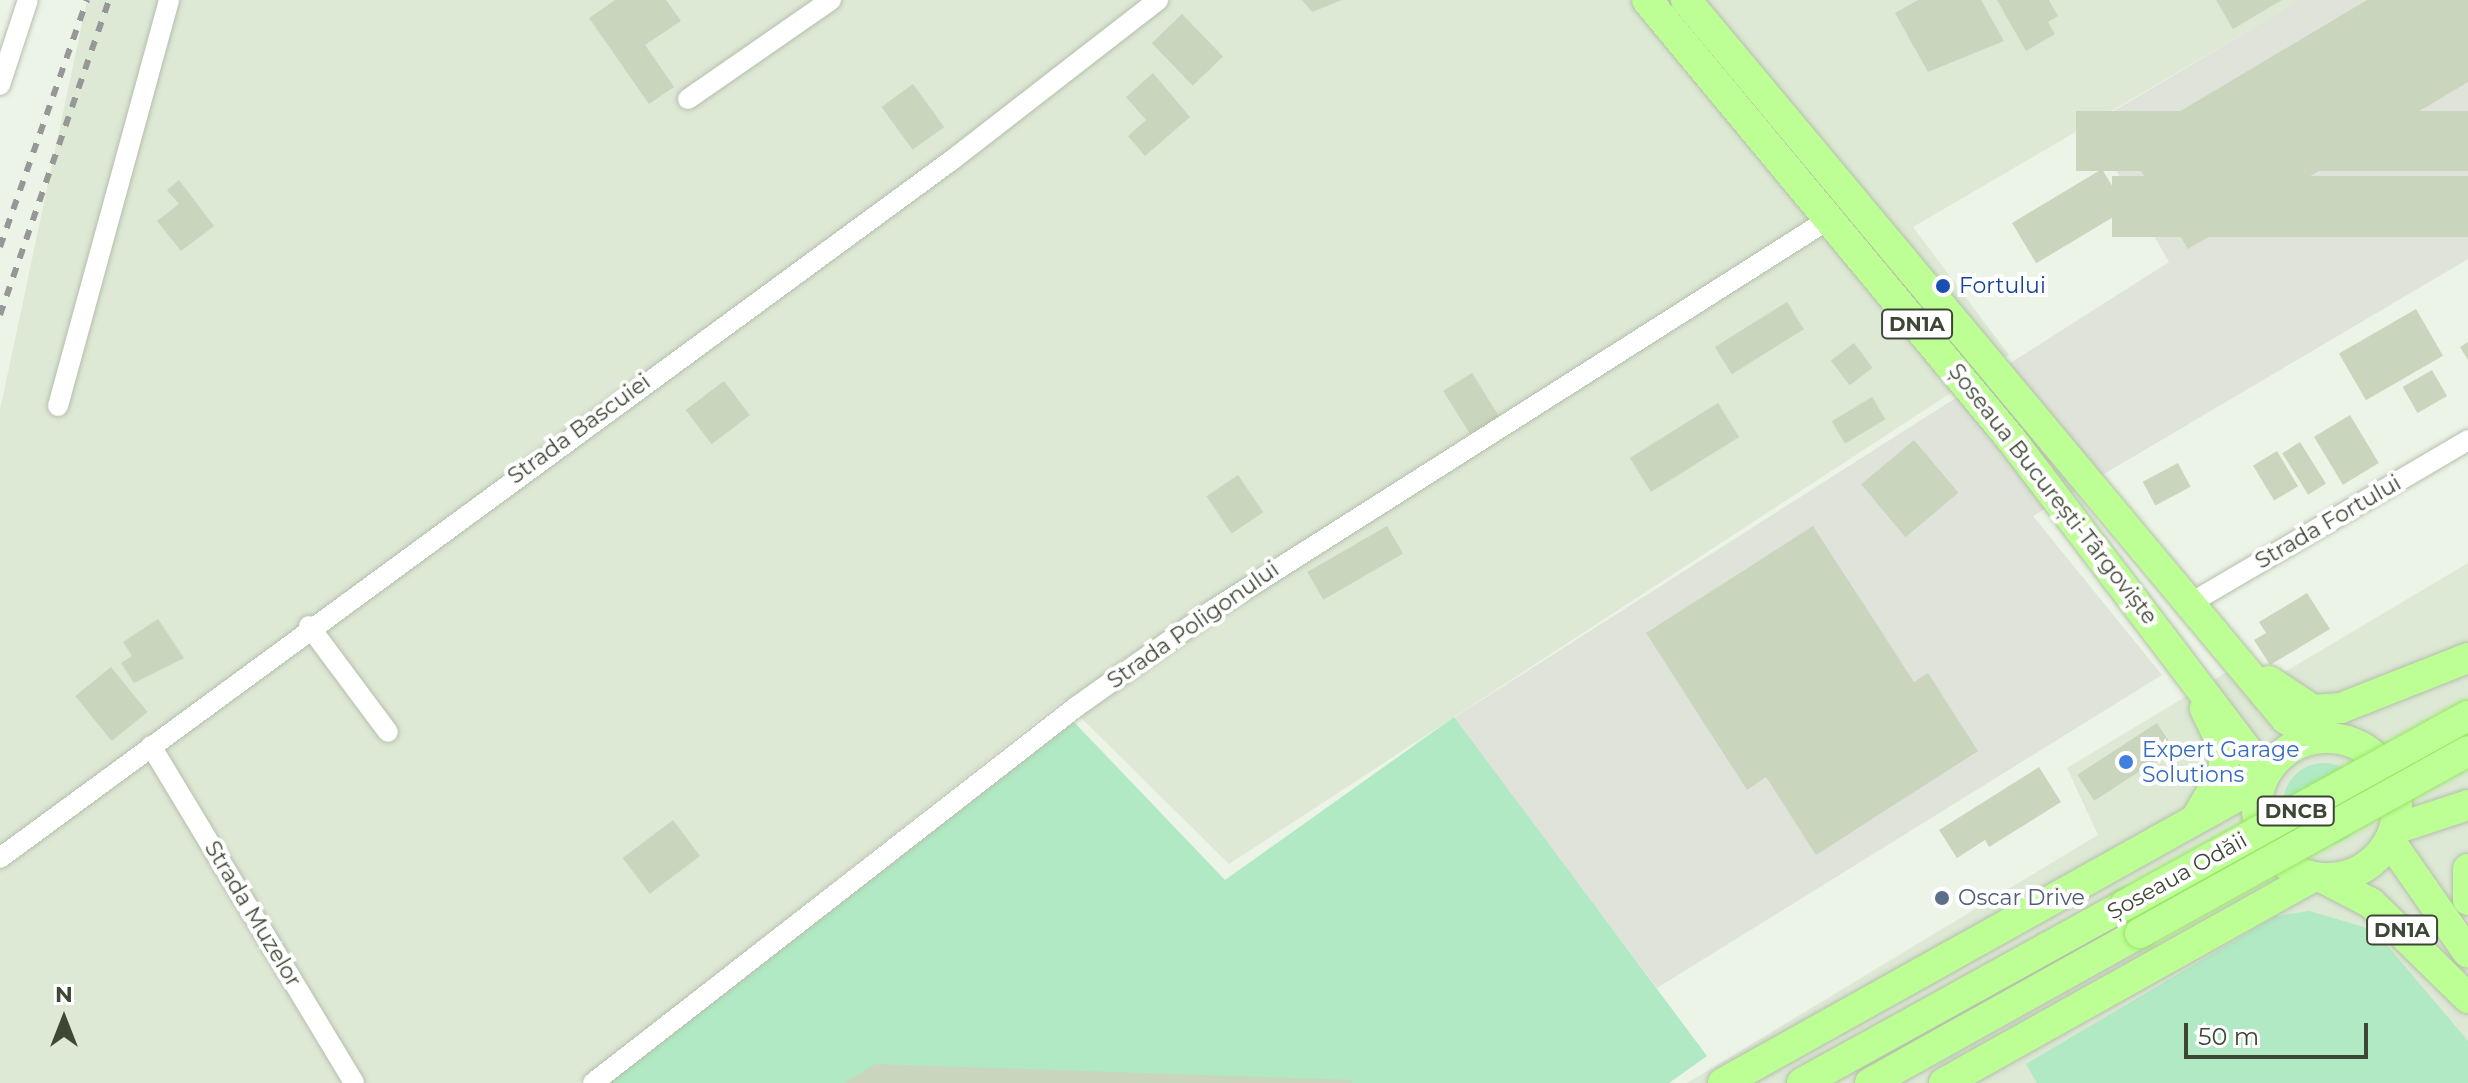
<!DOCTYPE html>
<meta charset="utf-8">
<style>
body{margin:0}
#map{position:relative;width:2468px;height:1083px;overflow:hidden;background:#ecf4e7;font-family:Montserrat,sans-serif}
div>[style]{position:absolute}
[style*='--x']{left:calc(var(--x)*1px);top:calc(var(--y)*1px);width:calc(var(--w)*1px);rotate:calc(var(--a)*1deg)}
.residential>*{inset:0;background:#dde8d5}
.industrial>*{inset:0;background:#dfe3d9}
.green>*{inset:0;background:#b0e9c4}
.round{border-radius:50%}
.building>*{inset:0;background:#c9d6bd;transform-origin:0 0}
.roads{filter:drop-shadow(0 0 2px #b4bfaa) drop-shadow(0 0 2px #b4bfaa)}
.street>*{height:20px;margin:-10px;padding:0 10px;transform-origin:10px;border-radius:10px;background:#fff}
.primary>*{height:30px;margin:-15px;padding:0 15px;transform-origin:15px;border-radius:15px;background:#bdff95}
.primary>.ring{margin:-15px;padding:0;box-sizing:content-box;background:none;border:30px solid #bdff95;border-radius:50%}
.rail>*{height:6px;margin-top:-3px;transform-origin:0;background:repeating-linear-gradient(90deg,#979797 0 10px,transparent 0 20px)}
.bridges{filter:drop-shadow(0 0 2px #97e564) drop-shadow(0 0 2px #97e564)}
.primary-bridge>*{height:30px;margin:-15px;padding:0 15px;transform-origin:15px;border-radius:15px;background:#bdff95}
.dots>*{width:22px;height:22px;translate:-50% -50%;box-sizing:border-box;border:4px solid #fff;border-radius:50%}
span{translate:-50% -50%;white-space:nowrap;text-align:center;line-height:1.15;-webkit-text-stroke:8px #fff;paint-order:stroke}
.shield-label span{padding:2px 6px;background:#fff;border:2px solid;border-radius:6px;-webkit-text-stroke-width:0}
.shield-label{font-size:20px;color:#3e4736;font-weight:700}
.transit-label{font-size:22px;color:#164399}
.left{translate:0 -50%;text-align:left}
.street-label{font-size:22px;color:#3e4736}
.shop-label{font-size:22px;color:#366cbe}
.service-label{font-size:22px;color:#4e5e75}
.north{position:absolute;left:24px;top:979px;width:80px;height:80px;-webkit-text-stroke:6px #fff;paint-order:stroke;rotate:0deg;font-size:22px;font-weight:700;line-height:32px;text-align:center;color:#3e4736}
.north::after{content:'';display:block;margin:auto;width:28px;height:36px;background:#3e4736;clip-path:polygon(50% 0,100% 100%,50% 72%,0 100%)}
.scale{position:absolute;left:2184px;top:1023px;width:184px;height:36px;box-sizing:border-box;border:4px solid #3e4736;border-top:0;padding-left:10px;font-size:24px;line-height:28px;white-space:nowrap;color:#3e4736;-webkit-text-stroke:6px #fff;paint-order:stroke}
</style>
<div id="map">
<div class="residential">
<div style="clip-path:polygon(87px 0,2301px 0,1913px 227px,2009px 355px,1229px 864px,1063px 700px,578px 1083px,0 1083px,0 410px)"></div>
<div style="clip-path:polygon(2468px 563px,2468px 1083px,1687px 1083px,2098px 835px,2067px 768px,2245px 661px,2268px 682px)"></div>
</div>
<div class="industrial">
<div style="clip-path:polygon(2300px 0,2468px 0,2468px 259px,2033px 516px,2162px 675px,1657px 988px,1452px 719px,2169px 262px,2090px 125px)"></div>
</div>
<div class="green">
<div style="clip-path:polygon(1454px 717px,1707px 1056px,1669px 1083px,597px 1083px,1074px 722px,1225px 880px)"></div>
<div class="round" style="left:2283px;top:763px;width:82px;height:82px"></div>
<div style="clip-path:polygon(2309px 911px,2364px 927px,2386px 944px,2468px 1041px,2468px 1083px,2037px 1083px,2026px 1064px,2276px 916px)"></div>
</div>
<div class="building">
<div style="clip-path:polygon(615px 0,666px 0,681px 21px,645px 45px,674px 87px,649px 104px,589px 18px)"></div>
<div style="clip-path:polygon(1302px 0,1342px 0,1312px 12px)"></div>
<div style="clip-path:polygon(1918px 0,1981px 0,2004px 41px,1928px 72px,1895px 13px)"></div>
<div style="clip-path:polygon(1997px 0,2049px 0,2058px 16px,2048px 22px,2055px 34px,2026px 51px)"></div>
<div style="clip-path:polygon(2216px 0,2282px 0,2233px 29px)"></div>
<div style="clip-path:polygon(2367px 0,2468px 0,2468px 82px,2188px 249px,2125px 144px)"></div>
<div style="left:1182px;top:14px;width:59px;height:42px;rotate:46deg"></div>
<div style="clip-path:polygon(1153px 73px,1190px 117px,1145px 156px,1128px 136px,1146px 120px,1126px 97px)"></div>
<div style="left:913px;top:84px;width:53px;height:39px;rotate:54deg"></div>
<div style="left:2468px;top:111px;width:60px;height:392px;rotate:90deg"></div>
<div style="left:2102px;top:169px;width:47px;height:105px;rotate:59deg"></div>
<div style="left:2468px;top:176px;width:61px;height:356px;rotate:90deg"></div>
<div style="clip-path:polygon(179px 180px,214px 226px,181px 251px,157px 221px,179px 204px,167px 190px)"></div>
<div style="left:1787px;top:302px;width:32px;height:85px;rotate:58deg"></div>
<div style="left:2416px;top:309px;width:54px;height:89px;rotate:60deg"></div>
<div style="clip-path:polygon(2468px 342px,2468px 360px,2460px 347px)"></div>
<div style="left:1854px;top:343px;width:31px;height:29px;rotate:53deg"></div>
<div style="left:2432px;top:370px;width:30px;height:34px;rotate:60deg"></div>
<div style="left:1472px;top:373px;width:52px;height:34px;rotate:58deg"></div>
<div style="left:724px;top:381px;width:43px;height:48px;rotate:53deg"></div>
<div style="left:1872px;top:397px;width:26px;height:47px;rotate:59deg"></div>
<div style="left:1718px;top:403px;width:40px;height:104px;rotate:58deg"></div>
<div style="left:2350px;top:415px;width:56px;height:42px;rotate:59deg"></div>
<div style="left:1914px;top:440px;width:69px;height:69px;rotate:50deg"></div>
<div style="left:2300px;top:442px;width:49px;height:21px;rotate:58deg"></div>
<div style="left:2277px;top:451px;width:41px;height:28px;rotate:59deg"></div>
<div style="left:2178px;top:463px;width:27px;height:40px;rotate:62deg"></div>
<div style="left:1238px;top:475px;width:45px;height:38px;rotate:56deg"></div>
<div style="left:1387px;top:526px;width:32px;height:92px;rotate:60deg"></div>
<div style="clip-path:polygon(1813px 526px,1914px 682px,1928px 673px,1978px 751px,1816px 855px,1766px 777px,1747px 790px,1646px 633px)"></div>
<div style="clip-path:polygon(2307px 593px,2330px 629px,2270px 665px,2254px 640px,2266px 633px,2259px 622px)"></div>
<div style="clip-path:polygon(158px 619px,184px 658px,134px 683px,121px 663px,132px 656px,123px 642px)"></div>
<div style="left:111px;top:667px;width:58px;height:46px;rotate:51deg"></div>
<div style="left:2157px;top:723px;width:31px;height:95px;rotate:57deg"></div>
<div style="clip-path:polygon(2039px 767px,2061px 802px,1989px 847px,1985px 840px,1957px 858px,1939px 830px)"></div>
<div style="left:673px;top:820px;width:45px;height:63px;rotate:53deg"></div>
<div style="clip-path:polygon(875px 1064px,1352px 1080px,1352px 1083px,844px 1083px)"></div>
</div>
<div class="roads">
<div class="street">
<div style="--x:0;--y:85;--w:89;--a:-71.8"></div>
<div style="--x:688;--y:99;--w:174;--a:-34.7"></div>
<div style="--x:58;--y:406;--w:421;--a:-74.7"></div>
<div style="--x:2189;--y:604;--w:324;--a:-30.4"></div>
<div style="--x:309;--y:626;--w:132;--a:53.3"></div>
<div style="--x:151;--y:746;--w:393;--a:58.9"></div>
<div style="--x:0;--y:858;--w:1180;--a:-36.25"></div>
<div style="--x:952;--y:160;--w:261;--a:-37.8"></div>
<div style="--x:593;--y:1083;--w:612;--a:-37.9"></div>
<div style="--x:1076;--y:707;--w:164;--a:-35.3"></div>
<div style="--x:1210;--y:612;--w:733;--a:-32.41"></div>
</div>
<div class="primary">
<div style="--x:1647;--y:0;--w:570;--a:50.34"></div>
<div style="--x:2011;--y:439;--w:420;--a:52.8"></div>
<div style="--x:1686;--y:0;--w:936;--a:50.16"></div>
<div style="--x:2286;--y:719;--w:37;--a:31"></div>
<div style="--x:2269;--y:681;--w:53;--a:33.4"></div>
<div style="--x:2313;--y:710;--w:28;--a:-4"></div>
<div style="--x:2341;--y:708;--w:136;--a:-21.5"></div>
<div class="ring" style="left:2257px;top:738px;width:110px;height:110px"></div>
<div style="--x:2197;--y:817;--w:51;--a:-59.4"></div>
<div style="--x:2223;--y:773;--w:23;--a:-85"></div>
<div style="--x:2225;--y:750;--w:46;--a:-116"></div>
<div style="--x:2395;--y:829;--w:77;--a:-18.2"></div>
<div style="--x:2390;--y:841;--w:136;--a:55.1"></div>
<div style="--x:2468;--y:869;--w:31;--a:90"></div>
<div style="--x:2323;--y:878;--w:54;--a:27.5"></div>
<div style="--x:2371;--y:903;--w:136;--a:44.4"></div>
<div style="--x:1723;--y:1083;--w:616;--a:-29.14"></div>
<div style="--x:1802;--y:1083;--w:369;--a:-28.9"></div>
<div style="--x:1870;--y:1083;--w:309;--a:-29.1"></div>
<div style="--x:1944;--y:1083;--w:422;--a:-29.2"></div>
</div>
</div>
<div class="rail">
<div style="--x:0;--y:247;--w:262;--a:-70.6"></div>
<div style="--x:0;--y:315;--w:333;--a:-70.9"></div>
</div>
<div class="bridges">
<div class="primary-bridge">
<div style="--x:2125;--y:905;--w:391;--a:-28.9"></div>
<div style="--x:2140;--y:933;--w:375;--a:-29"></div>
</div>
</div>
<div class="dots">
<div style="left:1943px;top:286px;background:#1a4fb4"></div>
<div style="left:2126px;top:762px;background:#3f7fe0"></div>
<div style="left:1942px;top:898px;background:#5c6f8a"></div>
</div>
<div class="shield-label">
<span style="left:1917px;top:324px">DN1A</span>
<span style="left:2296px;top:811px">DNCB</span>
<span style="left:2402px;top:930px">DN1A</span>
</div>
<div class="transit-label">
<span class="left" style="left:1959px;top:286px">Fortului</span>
</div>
<div class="street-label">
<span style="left:579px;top:429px;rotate:-36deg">Strada Bascuiei</span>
<span style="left:2053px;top:494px;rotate:52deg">Șoseaua București-Târgoviște</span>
<span style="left:2328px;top:522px;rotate:-30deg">Strada Fortului</span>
<span style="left:1193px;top:625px;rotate:-35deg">Strada Poligonului</span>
<span style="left:2177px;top:876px;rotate:-29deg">Șoseaua Odăii</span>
<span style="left:253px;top:914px;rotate:59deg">Strada Muzelor</span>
</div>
<div class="shop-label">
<span class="left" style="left:2142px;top:762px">Expert Garage<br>Solutions</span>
</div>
<div class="service-label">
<span class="left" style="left:1958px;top:898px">Oscar Drive</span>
</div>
<div class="north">N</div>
<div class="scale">50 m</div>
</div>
